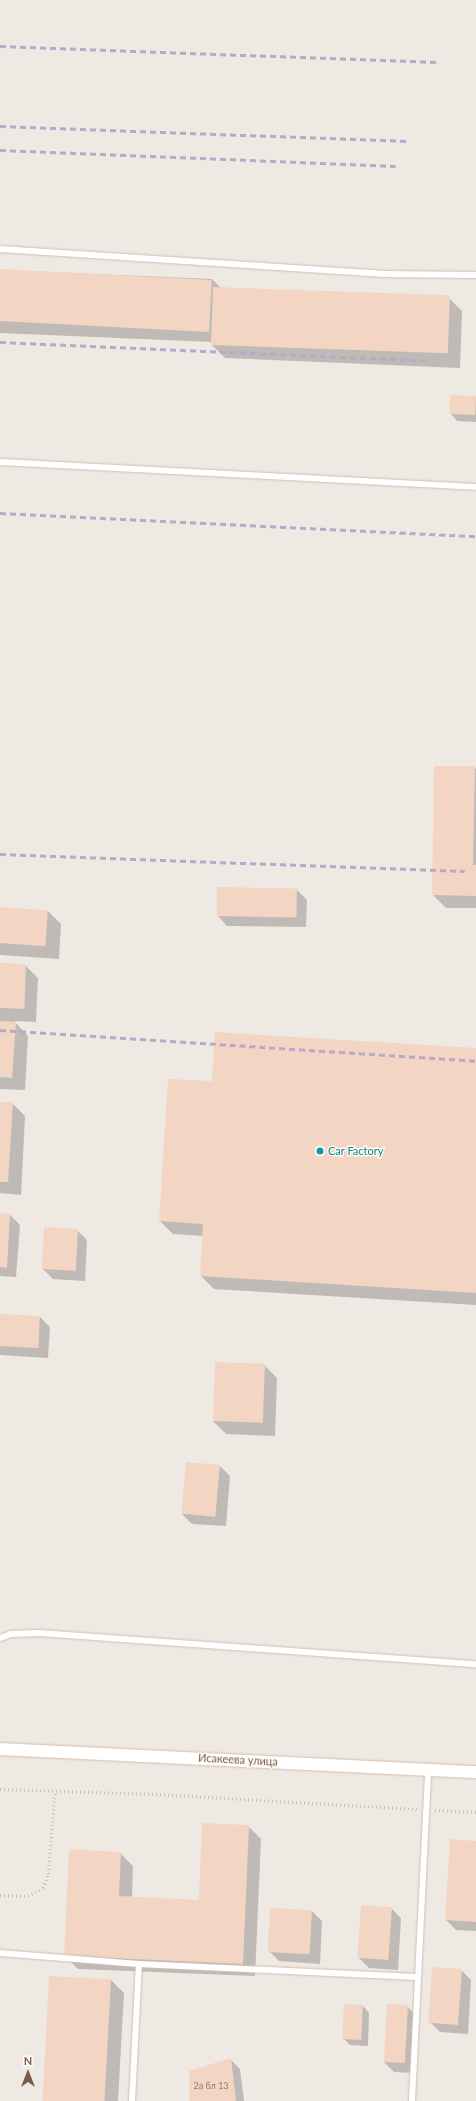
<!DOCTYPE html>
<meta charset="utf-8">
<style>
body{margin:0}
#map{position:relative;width:476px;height:2101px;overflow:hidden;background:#fdf6ec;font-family:Lato,sans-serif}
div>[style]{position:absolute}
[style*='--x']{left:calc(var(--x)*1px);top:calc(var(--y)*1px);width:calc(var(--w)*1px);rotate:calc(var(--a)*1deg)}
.industrial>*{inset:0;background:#efe9e4;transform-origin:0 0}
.shadow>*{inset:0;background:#0003}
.building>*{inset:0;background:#f3d5c3;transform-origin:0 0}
.path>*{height:2.5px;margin-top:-1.25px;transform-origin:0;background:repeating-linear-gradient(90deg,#d9b8a5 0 1px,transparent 0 4px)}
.roads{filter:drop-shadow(0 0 1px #d1beb0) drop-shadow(0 0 1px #d1beb0)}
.service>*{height:6px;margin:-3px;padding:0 3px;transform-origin:3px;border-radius:3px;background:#fff}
.minor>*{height:12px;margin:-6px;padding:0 6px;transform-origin:6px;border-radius:6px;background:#fff}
.rail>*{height:3px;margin-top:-1.5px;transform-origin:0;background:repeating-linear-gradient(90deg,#b9a8c9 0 6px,transparent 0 10px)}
.dots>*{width:11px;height:11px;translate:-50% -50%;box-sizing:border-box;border:2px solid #fffaf3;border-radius:50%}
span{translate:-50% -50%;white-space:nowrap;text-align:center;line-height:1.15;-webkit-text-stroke:3px #fffaf3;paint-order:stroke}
.number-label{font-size:9px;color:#987a6a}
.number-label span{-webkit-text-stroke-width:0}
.culture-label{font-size:11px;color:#0d838f}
.left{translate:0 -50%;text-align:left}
.street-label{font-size:11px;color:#7a5c4d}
.north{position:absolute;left:8px;top:2053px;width:40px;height:40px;-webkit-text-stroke:3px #fffaf3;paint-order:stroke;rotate:0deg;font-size:11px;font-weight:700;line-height:16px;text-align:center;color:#7a5c4d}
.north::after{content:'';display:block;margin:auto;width:14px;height:18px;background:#7a5c4d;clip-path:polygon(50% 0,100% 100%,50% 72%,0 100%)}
</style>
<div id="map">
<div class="industrial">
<div style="left:0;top:0;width:476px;height:2101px"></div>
</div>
<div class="shadow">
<div style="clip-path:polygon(0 270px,212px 279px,221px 288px,449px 298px,462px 311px,460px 368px,225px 358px,212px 345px,212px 342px,0 333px)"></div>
<div style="clip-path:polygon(476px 397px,476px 422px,457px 421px,451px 414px)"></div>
<div style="clip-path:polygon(474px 767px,476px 769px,476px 908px,446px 908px,433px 895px)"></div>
<div style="clip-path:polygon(297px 890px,307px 900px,306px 927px,227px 926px,217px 915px)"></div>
<div style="clip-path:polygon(0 908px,48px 911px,61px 924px,59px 959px,0 955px)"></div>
<div style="clip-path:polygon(0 964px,25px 965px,38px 978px,36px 1022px,14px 1021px,28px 1036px,25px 1090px,0 1089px)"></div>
<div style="clip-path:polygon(476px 1049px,476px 1305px,214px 1289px,201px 1276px,203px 1236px,173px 1234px,160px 1221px,213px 1082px)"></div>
<div style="clip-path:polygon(0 1103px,12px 1103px,25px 1116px,21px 1195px,0 1193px)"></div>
<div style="clip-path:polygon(0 1214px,10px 1215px,20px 1225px,16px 1277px,0 1276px)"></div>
<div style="clip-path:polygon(45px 1228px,77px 1230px,87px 1240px,85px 1281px,53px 1279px,43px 1269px)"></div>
<div style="clip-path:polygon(0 1315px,40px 1317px,50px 1327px,48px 1358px,0 1355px)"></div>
<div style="clip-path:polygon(264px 1365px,277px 1378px,275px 1436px,226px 1434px,213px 1421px)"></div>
<div style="clip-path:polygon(220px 1466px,230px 1476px,226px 1526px,192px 1524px,182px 1514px)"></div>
<div style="clip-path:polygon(248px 1826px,261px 1839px,255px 1976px,78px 1969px,65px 1956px,120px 1853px,133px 1866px,132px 1898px,200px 1901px)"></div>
<div style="clip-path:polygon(476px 1842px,476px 1931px,456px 1930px,446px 1920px)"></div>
<div style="clip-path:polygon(391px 1908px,401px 1918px,398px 1970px,369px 1968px,359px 1958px)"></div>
<div style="clip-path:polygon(271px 1909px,312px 1911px,322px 1921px,320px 1964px,279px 1961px,269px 1951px)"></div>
<div style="clip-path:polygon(461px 1970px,471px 1980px,468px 2034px,440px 2032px,430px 2022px)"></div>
<div style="clip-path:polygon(50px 1977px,111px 1980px,124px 1993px,118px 2101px,44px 2101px)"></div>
<div style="clip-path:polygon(363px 2006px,369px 2013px,368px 2046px,350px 2045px,343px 2038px)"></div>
<div style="clip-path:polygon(407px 2006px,417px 2017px,414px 2073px,394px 2072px,384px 2062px)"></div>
<div style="clip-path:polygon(230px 2059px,240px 2069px,244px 2101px,190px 2101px)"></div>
</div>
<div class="building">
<div style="left:0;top:269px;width:212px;height:52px;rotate:3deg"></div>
<div style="left:213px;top:287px;width:237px;height:58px;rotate:2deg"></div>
<div style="left:450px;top:395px;width:26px;height:19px;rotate:2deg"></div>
<div style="clip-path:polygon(434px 766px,475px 766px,473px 865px,476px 865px,476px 896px,432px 895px)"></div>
<div style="left:217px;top:887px;width:80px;height:29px;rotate:1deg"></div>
<div style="left:0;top:907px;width:48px;height:36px;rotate:4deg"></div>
<div style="left:0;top:963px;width:26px;height:45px;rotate:2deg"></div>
<div style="clip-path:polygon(0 1021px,16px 1022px,12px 1078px,0 1077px)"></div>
<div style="clip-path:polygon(215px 1032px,476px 1048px,476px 1293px,200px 1276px,203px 1224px,159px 1221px,168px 1079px,212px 1081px)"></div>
<div style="clip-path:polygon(0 1102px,13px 1102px,8px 1182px,0 1182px)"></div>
<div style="clip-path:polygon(0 1213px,10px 1214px,7px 1268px,0 1267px)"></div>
<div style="left:44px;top:1227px;width:34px;height:42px;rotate:3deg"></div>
<div style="left:0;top:1314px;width:40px;height:32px;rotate:3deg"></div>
<div style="left:215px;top:1362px;width:50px;height:59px;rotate:2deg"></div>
<div style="left:186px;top:1462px;width:34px;height:52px;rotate:5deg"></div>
<div style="clip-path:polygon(202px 1823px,249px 1825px,243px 1964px,64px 1956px,69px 1849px,121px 1852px,119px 1896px,199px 1900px)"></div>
<div style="clip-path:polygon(450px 1839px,476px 1841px,476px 1922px,445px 1920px)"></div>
<div style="left:361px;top:1905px;width:31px;height:53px;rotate:4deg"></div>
<div style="left:270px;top:1908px;width:42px;height:44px;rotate:3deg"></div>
<div style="left:432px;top:1967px;width:30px;height:56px;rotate:4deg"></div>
<div style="left:49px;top:1976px;width:62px;height:125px;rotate:3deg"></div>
<div style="left:344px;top:2004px;width:19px;height:35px;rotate:3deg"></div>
<div style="left:387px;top:2004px;width:21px;height:58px;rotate:3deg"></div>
<div style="clip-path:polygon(231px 2058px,236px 2101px,189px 2101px,189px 2071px)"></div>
</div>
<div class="path">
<div style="--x:0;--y:1789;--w:156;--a:1.8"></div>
<div style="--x:156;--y:1794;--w:262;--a:3.3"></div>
<div style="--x:435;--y:1810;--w:41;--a:2.8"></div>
<div style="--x:0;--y:1895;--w:28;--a:2"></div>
<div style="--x:28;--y:1896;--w:17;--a:-28"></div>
<div style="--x:43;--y:1888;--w:15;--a:-70"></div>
<div style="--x:48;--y:1874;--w:83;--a:-85.2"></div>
</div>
<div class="roads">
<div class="service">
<div style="--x:0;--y:249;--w:386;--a:3.7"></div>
<div style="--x:385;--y:274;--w:91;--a:0.6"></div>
<div style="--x:0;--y:462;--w:477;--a:3"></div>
<div style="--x:0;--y:1638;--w:12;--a:-20"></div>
<div style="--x:11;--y:1634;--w:28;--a:-2"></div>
<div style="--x:39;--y:1633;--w:438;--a:4.1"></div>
<div style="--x:0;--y:1953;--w:139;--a:4.5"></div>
<div style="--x:139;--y:1964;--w:278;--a:2.7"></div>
<div style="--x:132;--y:2101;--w:137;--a:-87.1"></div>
<div style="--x:412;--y:2101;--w:332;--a:-87.2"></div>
</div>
<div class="minor">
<div style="--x:0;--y:1749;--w:477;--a:2.8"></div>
</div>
</div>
<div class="rail">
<div style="--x:0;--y:46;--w:438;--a:2.1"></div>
<div style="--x:0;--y:126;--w:409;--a:2.1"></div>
<div style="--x:0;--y:150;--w:396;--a:2.3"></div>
<div style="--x:0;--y:342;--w:427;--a:2.5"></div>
<div style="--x:0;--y:513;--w:477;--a:2.8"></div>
<div style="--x:0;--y:854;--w:465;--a:2.1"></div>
<div style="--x:0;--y:1030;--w:477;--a:3.7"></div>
</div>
<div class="dots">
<div style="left:320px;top:1151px;background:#0f9aa8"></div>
</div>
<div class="number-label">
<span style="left:211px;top:2086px">2а бл 13</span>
</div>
<div class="culture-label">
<span class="left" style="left:328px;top:1151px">Car Factory</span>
</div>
<div class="street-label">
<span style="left:238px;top:1760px;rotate:3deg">Исакеева улица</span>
</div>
<div class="north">N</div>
</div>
